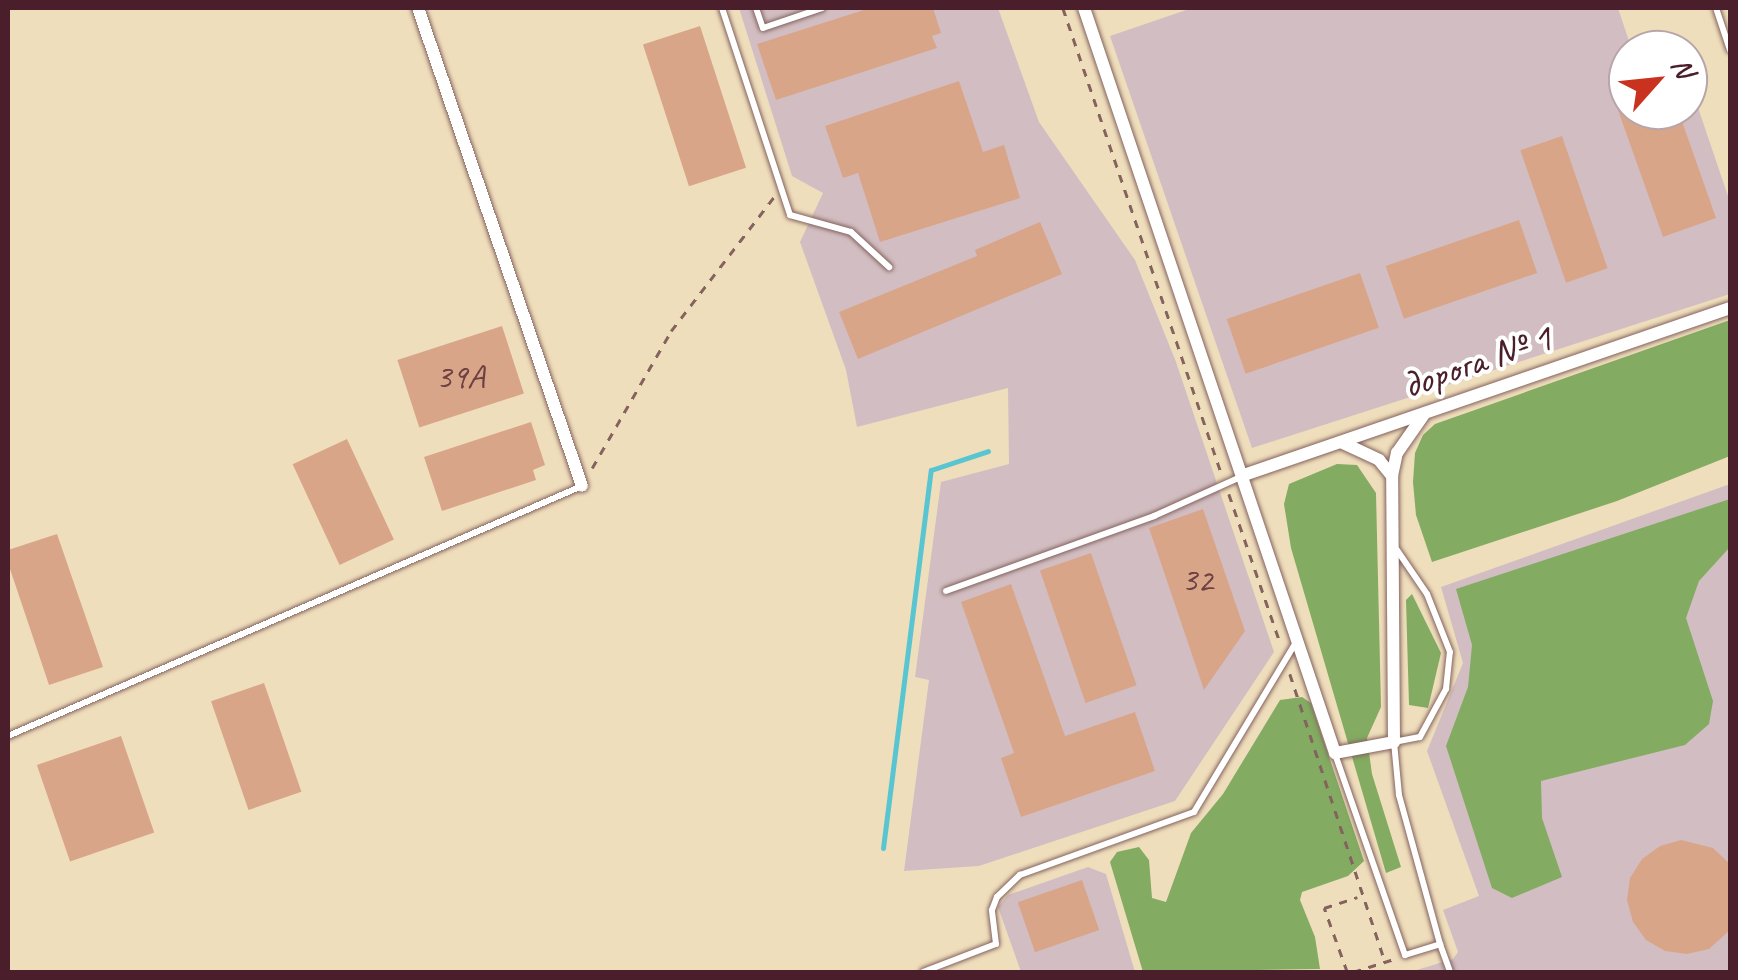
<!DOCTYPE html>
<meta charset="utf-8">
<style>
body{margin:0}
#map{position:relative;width:1738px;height:980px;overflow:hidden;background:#efdebc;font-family:Caveat,sans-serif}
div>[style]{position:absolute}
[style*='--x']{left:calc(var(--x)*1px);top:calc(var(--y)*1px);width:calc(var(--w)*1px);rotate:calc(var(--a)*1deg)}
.industrial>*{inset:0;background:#d2bec2}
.forest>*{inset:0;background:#83ab62}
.stream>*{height:5px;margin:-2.5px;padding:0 2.5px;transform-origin:2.5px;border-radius:2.5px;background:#59c5d1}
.building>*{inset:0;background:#d9a589;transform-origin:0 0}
.path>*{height:2.5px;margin-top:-1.25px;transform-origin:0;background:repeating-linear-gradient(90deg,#84625e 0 8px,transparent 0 16px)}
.roads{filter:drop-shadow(0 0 2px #84625e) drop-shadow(0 0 2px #84625e)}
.service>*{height:6px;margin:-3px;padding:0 3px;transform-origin:3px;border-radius:3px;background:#fff}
.minor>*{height:12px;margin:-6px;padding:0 6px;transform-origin:6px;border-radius:6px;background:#fff}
span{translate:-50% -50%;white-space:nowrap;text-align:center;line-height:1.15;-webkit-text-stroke:8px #fff;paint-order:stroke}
.number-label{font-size:35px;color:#6e4042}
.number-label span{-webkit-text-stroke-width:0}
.street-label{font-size:40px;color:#4a1f2b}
.frame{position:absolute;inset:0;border:10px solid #4a1f2b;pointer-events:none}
.north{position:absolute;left:1608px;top:30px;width:100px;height:100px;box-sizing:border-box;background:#fff;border:2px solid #b7a5aa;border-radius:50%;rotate:63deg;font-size:28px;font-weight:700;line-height:40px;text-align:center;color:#4a1f2b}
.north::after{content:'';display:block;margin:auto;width:35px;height:45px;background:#c8321e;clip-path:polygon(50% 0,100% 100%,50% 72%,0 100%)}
</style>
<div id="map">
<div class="industrial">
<div style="clip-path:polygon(739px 8px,998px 8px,1039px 122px,1135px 260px,1176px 362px,1274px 652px,1175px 801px,979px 866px,904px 871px,929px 680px,915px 677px,941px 482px,1009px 464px,1008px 388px,857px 427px,846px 370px,800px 242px,823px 193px,792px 176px)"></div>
<div style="clip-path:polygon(1192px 8px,1618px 8px,1632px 50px,1628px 50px,1628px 110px,1688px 110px,1688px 78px,1730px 202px,1730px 294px,1252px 448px,1110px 36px)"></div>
<div style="clip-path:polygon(1730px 484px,1730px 972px,1410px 972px,1453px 959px,1458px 952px,1443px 910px,1479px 896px,1427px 751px,1463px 663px,1441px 587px)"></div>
<div style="clip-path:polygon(1088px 867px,1106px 874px,1135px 972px,1021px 972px,998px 907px,1008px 895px)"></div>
</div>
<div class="forest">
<div style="clip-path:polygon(1730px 320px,1730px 456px,1617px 501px,1432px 562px,1416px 515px,1413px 482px,1415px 453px,1423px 435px,1435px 424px)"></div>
<div style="clip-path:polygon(1337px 464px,1357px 465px,1376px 493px,1381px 707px,1367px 738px,1372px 774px,1401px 867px,1386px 873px,1291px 548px,1284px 504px,1289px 484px)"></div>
<div style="clip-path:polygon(1730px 499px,1730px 547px,1699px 581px,1686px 618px,1713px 701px,1709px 724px,1685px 745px,1541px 781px,1542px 818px,1562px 877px,1512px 898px,1492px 888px,1446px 746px,1468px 687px,1472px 645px,1456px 589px)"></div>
<div style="clip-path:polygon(1412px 594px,1441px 653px,1428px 708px,1409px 705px,1406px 600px)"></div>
<div style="clip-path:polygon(1302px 697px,1311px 703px,1364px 861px,1348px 876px,1302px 892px,1300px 900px,1315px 937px,1320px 969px,1143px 972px,1110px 862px,1117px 852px,1139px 847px,1149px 860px,1152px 898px,1166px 902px,1191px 833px,1223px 794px,1280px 700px)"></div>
</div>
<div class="stream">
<div style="--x:883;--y:848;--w:381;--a:-82.8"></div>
<div style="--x:931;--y:470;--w:60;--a:-18.4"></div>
</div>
<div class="building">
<div style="clip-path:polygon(870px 8px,933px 8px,941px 33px,932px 36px,937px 48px,776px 100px,757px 44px)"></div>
<div style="left:700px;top:26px;width:149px;height:60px;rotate:72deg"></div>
<div style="clip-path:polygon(959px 81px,983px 152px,1004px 145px,1020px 198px,880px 242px,858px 173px,843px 178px,825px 126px)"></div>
<div style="clip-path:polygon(1618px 110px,1678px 110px,1716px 218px,1663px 237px)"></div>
<div style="left:1562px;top:136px;width:140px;height:44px;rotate:71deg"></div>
<div style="left:1519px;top:220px;width:56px;height:141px;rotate:71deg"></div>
<div style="clip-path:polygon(1040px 222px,1062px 274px,858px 359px,839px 312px,977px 256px,975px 250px)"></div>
<div style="left:1360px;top:273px;width:58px;height:141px;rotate:71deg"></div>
<div style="left:502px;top:326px;width:71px;height:110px;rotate:72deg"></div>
<div style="clip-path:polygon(531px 422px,545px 465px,533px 470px,536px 480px,442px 511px,424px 457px)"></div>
<div style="left:347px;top:439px;width:111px;height:60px;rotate:65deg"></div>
<div style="clip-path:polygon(1203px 509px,1245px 631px,1204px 690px,1149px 528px)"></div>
<div style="clip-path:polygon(57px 534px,103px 667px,49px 685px,8px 563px,8px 550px)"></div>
<div style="left:1091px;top:553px;width:140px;height:54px;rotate:71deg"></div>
<div style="clip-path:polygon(1011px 584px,1065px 736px,1135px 712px,1155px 771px,1021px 817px,1001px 758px,1014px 753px,961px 602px)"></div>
<div style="left:264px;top:683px;width:115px;height:56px;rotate:71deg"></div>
<div style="left:121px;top:736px;width:102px;height:89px;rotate:71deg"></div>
<div style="clip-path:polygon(1681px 840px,1713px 848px,1730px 864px,1730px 930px,1709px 949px,1687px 954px,1665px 951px,1646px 940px,1633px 922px,1627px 900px,1630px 878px,1642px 859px,1660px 846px)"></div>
<div style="left:1082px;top:880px;width:53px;height:68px;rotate:71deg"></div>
</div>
<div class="path">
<div style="--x:1063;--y:8;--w:491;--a:71.2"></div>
<div style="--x:592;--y:468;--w:158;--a:-60"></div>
<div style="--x:671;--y:331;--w:169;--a:-52.5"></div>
<div style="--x:1229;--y:494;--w:157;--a:71"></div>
<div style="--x:1290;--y:674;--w:303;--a:71.7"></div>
<div style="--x:1347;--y:972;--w:68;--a:-109.8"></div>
<div style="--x:1324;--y:908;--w:35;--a:-18"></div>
<div style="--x:1353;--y:972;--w:43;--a:-17.6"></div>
</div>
<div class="roads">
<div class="service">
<div style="--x:722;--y:8;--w:218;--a:71.8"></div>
<div style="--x:790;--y:215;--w:63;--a:15.6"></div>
<div style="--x:851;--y:232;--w:52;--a:42.6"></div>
<div style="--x:756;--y:8;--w:21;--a:71"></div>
<div style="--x:763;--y:28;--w:62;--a:-18.7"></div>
<div style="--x:1716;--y:8;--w:44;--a:71.6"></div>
<div style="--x:946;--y:591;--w:221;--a:-19.8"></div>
<div style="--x:1154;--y:516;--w:98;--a:-24.2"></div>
<div style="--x:8;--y:736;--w:626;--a:-23.54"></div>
<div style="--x:1335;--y:754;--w:213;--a:70.8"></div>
<div style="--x:1405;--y:955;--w:37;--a:-17"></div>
<div style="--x:1440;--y:944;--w:155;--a:-105.4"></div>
<div style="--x:1399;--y:795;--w:53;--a:-95.4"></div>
<div style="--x:1394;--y:742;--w:26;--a:-11"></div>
<div style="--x:1420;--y:737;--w:55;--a:-61.6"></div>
<div style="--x:1446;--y:689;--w:37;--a:-84"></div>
<div style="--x:1450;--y:652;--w:62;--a:-111.6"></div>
<div style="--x:1427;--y:594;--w:53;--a:-124.3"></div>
<div style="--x:1440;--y:944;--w:30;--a:70"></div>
<div style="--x:923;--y:972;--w:78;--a:-21"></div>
<div style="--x:996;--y:944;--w:34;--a:-97"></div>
<div style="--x:992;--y:910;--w:14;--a:-69"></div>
<div style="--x:997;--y:897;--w:32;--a:-44"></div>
<div style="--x:1020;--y:875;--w:185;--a:-19.9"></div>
<div style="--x:1194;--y:812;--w:198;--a:-59"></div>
</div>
<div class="minor">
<div style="--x:418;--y:8;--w:505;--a:71.06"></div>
<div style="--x:1084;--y:8;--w:786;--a:71.38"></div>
<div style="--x:1335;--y:753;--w:60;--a:-10.6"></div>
<div style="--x:1394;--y:742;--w:266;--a:-90.4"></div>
<div style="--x:1392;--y:476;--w:24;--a:-78"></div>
<div style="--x:1397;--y:453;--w:49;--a:-55"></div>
<div style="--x:1343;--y:443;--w:40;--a:25"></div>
<div style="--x:1379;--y:460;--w:21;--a:51"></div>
<div style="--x:1244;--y:475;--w:514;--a:-18.96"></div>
</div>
</div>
<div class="number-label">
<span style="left:460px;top:377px">39А</span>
<span style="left:1197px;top:580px">32</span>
</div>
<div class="street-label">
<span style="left:1477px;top:361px;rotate:-19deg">дорога № 1</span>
</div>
<div class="frame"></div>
<div class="north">N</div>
</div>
